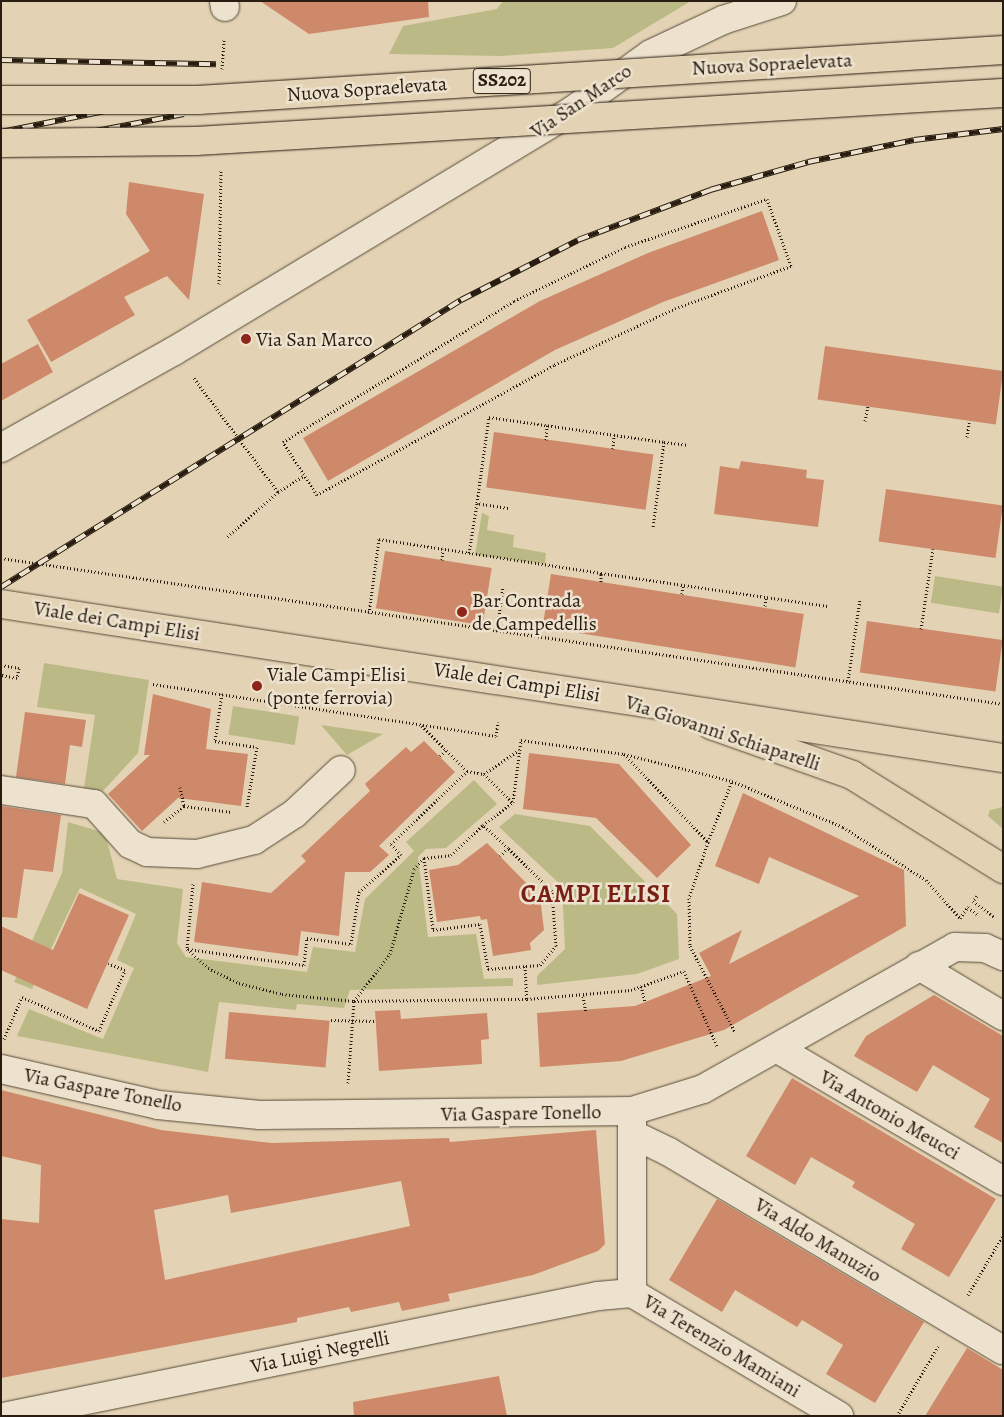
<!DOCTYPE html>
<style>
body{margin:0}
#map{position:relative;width:1004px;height:1417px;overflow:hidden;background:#e3d3b4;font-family:Alegreya,serif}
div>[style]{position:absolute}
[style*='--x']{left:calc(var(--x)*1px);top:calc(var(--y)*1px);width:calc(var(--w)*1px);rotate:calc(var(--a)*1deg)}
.green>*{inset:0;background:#bbba87;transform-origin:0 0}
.building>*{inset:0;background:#ce896a;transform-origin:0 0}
.path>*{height:3px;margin-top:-1.5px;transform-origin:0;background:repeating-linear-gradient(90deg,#281d10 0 1px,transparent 0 3.5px)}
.roads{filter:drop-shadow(0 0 1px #574a39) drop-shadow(0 0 1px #574a39)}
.minor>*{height:28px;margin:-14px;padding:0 14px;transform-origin:14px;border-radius:14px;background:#ede2ce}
.major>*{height:28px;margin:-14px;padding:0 14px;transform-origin:14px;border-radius:14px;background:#e3d3b4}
.rail>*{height:5.5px;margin-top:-2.75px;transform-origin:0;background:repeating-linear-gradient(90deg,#ede2ce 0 11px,#281d10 0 22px);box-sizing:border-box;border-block:1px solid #281d10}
.bridges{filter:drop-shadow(0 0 1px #281d10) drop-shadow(0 0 1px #281d10)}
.highway-bridge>*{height:28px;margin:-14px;padding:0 14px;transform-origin:14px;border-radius:14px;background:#e3d3b4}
.dots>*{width:14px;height:14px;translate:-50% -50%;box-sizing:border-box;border:2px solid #ede2ce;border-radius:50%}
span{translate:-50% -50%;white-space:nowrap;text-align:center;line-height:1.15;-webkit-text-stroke:5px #ede2ce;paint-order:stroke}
.shield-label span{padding:1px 4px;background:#ede2ce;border:1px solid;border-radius:4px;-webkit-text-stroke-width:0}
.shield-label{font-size:19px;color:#281d10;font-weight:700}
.street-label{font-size:20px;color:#281d10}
.poi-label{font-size:20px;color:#281d10}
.left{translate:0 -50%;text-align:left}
.district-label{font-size:25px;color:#7a1f14;font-weight:700;letter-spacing:1px}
.frame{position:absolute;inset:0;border:2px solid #281d10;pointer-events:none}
</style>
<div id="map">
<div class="green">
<div style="clip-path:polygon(503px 1px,691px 1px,613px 48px,501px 56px,389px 54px,403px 26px,497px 9px)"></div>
<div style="clip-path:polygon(482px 513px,489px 516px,487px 530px,514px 535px,513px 547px,546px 553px,545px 564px,475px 555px)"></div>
<div style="left:935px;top:576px;width:69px;height:27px;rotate:9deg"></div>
<div style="clip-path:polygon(44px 663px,149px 680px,138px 753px,103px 791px,84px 788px,95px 715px,37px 707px)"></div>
<div style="left:233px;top:706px;width:67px;height:29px;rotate:9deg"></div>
<div style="clip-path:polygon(321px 725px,383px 734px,347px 755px)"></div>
<div style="clip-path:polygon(474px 780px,497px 804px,446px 848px,426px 849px,418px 857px,428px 937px,476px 934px,484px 979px,513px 978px,513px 986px,350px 990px,344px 1008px,297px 1004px,296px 1010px,219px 1002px,208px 1072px,17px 1036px,29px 1009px,103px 1039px,134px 968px,117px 960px,136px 914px,80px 888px,32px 989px,14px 982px,62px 873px,68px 822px,105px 833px,117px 879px,183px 889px,177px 943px,186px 957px,307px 972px,313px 947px,355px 952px,365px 899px,414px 851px,406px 842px)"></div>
<div style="clip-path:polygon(1003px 807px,1003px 829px,988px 816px,990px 810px)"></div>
<div style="clip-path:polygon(515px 814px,590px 826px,677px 914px,679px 959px,637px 974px,537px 985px,537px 976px,565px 949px,562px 886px,499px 827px)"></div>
</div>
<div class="building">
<div style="clip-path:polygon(260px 1px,428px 1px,429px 17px,309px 34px)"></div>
<div style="clip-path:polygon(129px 182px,204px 194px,189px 300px,167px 276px,124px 297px,135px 315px,51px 362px,27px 320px,150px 251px,126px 214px)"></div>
<div style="clip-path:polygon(762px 211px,779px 260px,663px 302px,555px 350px,328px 481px,303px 438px,540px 301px,648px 253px)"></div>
<div style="clip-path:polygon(38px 344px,53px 372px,1px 401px,1px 364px)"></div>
<div style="left:825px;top:346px;width:180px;height:54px;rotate:8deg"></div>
<div style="left:494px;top:432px;width:161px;height:56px;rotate:8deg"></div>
<div style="clip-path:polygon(741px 461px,807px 470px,806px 478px,824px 480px,818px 527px,714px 514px,720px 466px,739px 469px)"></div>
<div style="left:886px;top:489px;width:118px;height:53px;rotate:8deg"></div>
<div style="left:385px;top:551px;width:108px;height:58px;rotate:9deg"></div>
<div style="left:551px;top:574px;width:256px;height:54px;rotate:9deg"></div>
<div style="left:867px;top:621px;width:137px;height:52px;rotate:8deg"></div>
<div style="clip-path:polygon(153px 694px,211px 709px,206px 749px,248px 754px,241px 806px,178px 798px,142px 831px,108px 794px,150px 755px,144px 755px)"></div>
<div style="clip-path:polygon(25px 712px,86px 720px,82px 747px,70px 745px,65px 784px,16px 777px)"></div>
<div style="clip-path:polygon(424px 741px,455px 772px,379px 846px,389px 855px,370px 872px,345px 872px,339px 936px,301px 931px,298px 956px,194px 942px,202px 882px,271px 893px,306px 861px,301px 856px,370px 791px,365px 784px,406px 747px,411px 752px)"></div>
<div style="clip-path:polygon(529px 753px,619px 764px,691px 845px,657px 878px,596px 818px,523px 809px)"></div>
<div style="clip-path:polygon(743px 793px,904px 870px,906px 926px,724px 1030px,621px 1061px,540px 1067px,537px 1013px,635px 1006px,711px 976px,699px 953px,742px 930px,729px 964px,859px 896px,769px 857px,759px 884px,715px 866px)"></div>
<div style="clip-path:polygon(1px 806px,61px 815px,53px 872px,24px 869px,17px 918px,1px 917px)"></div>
<div style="clip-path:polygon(487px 843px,540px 897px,544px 930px,530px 943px,531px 950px,493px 956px,487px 919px,481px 920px,480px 916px,437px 922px,429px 870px,458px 865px)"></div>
<div style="clip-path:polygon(79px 893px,129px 915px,87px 1009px,1px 970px,1px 926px,53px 950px)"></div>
<div style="clip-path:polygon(934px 995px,1003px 1036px,1003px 1143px,974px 1127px,990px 1099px,933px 1065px,917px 1092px,854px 1056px,866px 1036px)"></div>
<div style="clip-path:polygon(400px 1010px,401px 1019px,487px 1013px,489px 1039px,481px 1040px,482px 1064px,379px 1071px,375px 1011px)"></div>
<div style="left:229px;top:1012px;width:101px;height:47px;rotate:5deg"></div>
<div style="clip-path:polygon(792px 1078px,996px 1199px,949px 1277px,901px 1249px,915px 1224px,852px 1187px,855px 1182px,811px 1157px,795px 1185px,746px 1156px)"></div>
<div style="clip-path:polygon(evenodd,1px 1090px,161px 1130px,272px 1143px,449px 1138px,450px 1142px,596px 1130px,605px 1244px,598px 1251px,533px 1275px,448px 1294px,450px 1301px,402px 1311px,399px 1302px,351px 1312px,349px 1307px,297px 1318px,297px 1322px,1px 1378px,1px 1219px,39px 1223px,41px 1165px,1px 1156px,1px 1090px,401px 1181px,410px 1226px,165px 1280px,154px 1210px,228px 1195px,231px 1213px,401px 1181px)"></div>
<div style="clip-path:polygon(717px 1199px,924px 1322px,875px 1403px,826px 1374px,843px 1345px,802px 1320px,797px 1327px,735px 1290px,722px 1312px,669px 1280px)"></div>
<div style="clip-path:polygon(967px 1348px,1003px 1370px,1003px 1416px,925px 1416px)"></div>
<div style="clip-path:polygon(499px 1376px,507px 1416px,354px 1416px,353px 1402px)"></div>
</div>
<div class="path">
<div style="--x:222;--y:69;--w:31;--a:-86"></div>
<div style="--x:767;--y:199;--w:71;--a:70.3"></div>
<div style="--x:791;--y:266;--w:122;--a:159.9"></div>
<div style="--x:676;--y:308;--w:135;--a:155"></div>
<div style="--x:554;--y:365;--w:270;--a:151.3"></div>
<div style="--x:317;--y:495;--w:63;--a:-122.7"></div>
<div style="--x:283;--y:442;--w:271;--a:-31.4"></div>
<div style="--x:514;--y:301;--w:123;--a:-25.9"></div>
<div style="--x:625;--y:247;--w:150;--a:-18.7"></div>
<div style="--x:219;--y:284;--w:114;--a:-89"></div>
<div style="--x:194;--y:378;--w:142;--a:53.6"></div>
<div style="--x:278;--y:492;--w:68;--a:138.6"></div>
<div style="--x:865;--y:421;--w:15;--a:-79"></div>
<div style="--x:967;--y:437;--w:15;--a:-82"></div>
<div style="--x:546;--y:440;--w:15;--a:-86"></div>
<div style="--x:664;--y:442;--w:23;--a:7"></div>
<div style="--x:613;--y:449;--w:14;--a:-86"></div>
<div style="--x:278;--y:492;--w:31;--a:-32"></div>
<div style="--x:508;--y:508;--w:31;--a:-171"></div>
<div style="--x:477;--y:503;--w:87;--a:-82.1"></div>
<div style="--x:489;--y:417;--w:177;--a:8.1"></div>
<div style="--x:664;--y:442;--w:87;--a:97.3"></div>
<div style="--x:469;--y:553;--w:51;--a:-80.9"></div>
<div style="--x:1;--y:558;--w:1013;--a:8.29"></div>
<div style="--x:442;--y:560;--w:11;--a:-85"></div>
<div style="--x:601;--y:582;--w:9;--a:-90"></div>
<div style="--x:601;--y:573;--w:229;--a:8.3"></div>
<div style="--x:682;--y:594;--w:9;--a:-84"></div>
<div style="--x:765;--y:606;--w:9;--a:-84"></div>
<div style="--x:369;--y:613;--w:75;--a:-82.3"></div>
<div style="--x:379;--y:539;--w:225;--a:8.7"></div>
<div style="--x:921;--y:629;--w:81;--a:-81.5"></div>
<div style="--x:497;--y:631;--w:45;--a:-82.4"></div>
<div style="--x:1;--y:665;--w:18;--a:9"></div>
<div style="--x:19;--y:668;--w:10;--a:101"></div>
<div style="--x:17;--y:678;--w:16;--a:-169"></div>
<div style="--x:848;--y:681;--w:83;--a:-81.7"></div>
<div style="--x:153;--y:684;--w:347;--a:8.6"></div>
<div style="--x:496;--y:736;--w:14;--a:-82"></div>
<div style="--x:222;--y:694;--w:48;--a:98.5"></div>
<div style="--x:215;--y:741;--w:42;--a:8.1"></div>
<div style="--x:257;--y:747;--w:61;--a:99.5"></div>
<div style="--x:624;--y:754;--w:122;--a:46.3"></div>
<div style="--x:708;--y:842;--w:66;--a:-68.5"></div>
<div style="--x:440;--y:756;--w:8;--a:-45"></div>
<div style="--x:467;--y:771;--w:17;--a:10"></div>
<div style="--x:484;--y:774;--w:40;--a:45"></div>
<div style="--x:484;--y:774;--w:42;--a:-34.4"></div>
<div style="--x:180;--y:787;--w:19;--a:78"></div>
<div style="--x:164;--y:822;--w:26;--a:-39"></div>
<div style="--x:184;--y:806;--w:48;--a:7.1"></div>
<div style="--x:708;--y:842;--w:59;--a:108.7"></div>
<div style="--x:689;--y:898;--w:48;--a:88.8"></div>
<div style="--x:690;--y:946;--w:97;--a:62.4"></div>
<div style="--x:508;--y:848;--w:34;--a:-137"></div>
<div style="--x:483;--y:825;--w:38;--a:-37"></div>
<div style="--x:513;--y:802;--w:63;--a:-82.6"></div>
<div style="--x:521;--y:740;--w:104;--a:7.7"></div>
<div style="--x:624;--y:754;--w:111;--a:14"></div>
<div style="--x:732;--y:781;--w:120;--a:22.5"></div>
<div style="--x:843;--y:827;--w:98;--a:32.6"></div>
<div style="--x:926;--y:880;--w:51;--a:48.2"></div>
<div style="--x:960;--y:918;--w:14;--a:-54"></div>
<div style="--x:968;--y:907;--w:14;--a:39"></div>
<div style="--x:424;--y:858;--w:73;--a:82.9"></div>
<div style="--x:433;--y:930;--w:47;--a:-7.3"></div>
<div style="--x:480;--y:924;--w:46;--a:79.9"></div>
<div style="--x:488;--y:969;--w:52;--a:-4.4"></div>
<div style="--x:540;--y:965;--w:25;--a:-50"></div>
<div style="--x:556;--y:946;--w:55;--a:-94.2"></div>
<div style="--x:552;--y:891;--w:62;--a:-135.7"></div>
<div style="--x:508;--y:848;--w:11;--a:135"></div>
<div style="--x:193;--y:884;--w:65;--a:95.3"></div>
<div style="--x:187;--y:949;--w:28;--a:42"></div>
<div style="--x:208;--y:968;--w:34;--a:26"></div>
<div style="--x:239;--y:983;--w:44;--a:14.3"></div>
<div style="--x:282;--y:994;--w:72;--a:5.6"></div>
<div style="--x:354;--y:1001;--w:173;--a:-0.7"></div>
<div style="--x:527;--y:999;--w:104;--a:-4.9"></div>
<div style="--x:631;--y:990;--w:56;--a:-19.7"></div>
<div style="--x:684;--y:971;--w:82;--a:66.3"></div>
<div style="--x:977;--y:896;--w:6;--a:129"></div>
<div style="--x:973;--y:901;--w:26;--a:37"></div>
<div style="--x:188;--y:949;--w:117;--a:7.9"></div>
<div style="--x:304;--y:965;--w:27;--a:-84"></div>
<div style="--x:307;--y:938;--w:44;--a:7.8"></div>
<div style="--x:351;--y:944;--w:53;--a:-81.3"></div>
<div style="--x:359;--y:892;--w:56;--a:-41.4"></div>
<div style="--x:401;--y:855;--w:15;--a:-132"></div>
<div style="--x:391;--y:844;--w:105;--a:-43.8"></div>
<div style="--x:467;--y:771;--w:64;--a:-135"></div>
<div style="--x:525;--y:966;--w:33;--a:87"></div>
<div style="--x:641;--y:986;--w:16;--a:76"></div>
<div style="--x:583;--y:996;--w:17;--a:80"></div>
<div style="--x:331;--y:1020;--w:45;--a:1.3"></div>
<div style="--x:4;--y:1039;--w:46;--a:-66.8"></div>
<div style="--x:22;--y:997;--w:84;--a:23.8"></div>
<div style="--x:99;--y:1031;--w:66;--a:-66.9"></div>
<div style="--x:125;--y:970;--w:18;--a:-158"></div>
<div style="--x:348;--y:1083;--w:82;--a:-85.8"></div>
<div style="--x:354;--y:1001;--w:59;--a:-52.5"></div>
<div style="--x:390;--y:954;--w:88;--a:-74.2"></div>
<div style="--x:414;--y:869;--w:15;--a:-48"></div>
<div style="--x:424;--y:858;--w:27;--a:-6"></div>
<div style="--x:451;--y:855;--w:44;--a:-43.2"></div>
<div style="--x:968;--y:1295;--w:69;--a:-59.7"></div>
<div style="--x:897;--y:1416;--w:81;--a:-59.6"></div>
</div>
<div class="roads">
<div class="minor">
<div style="--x:224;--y:1;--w:6;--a:81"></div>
<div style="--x:1;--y:448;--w:198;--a:-29.3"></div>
<div style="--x:174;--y:351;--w:466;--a:-31.1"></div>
<div style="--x:573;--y:110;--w:96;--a:-35.7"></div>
<div style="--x:651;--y:54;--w:80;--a:-25.3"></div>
<div style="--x:723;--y:20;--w:62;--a:-17.9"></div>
<div style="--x:1;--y:790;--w:94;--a:8.6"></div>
<div style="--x:94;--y:804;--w:54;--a:48"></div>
<div style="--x:130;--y:844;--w:19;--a:25"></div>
<div style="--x:147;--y:852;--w:50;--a:2.3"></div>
<div style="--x:197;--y:854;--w:59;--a:-13.8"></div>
<div style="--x:254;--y:840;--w:48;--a:-33"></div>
<div style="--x:294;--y:814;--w:64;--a:-43.1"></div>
<div style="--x:919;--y:966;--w:98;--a:30.8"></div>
<div style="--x:778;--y:1049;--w:261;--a:30.4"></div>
<div style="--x:1;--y:1069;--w:161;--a:12.9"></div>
<div style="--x:158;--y:1105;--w:102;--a:5.6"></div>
<div style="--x:260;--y:1115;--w:372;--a:-0.6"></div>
<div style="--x:632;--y:1111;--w:74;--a:-17.2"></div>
<div style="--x:703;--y:1089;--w:289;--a:-29.4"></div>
<div style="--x:955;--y:947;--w:30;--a:2"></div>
<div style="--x:985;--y:948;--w:20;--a:24"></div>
<div style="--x:632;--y:1117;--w:176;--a:90"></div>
<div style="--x:632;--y:1293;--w:241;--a:30.7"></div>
<div style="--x:632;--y:1134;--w:41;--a:25.9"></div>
<div style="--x:669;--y:1152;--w:388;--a:30.7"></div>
<div style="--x:8;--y:1416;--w:602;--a:-11.5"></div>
<div style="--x:598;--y:1296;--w:34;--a:-5"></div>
</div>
<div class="major">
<div style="--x:1;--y:604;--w:1014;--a:8.74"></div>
<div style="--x:711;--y:725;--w:150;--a:19.5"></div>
<div style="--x:852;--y:775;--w:178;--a:31.9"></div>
</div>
</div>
<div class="rail">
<div style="--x:1;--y:60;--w:215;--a:1.1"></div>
<div style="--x:1;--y:132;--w:198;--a:-11.4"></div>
<div style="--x:1;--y:149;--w:186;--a:-10.8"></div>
<div style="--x:1;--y:587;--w:542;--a:-31.96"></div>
<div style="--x:461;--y:300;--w:131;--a:-27.1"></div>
<div style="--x:578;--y:240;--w:141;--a:-20.7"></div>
<div style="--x:710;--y:190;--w:102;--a:-15.9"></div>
<div style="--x:808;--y:162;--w:108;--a:-11.7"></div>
<div style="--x:914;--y:140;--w:90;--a:-7"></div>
</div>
<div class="bridges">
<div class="highway-bridge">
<div style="--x:1;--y:100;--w:197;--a:0"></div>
<div style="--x:198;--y:100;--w:807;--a:-3.55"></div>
<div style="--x:1;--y:143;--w:195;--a:-0.6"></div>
<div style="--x:196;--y:141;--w:808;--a:-3.4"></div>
</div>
</div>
<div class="dots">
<div style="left:246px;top:339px;background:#8f2418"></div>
<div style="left:462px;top:612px;background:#8f2418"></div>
<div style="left:257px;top:686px;background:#8f2418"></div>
</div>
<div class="shield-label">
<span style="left:502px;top:81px">SS202</span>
</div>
<div class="street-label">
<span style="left:772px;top:64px;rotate:-3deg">Nuova Sopraelevata</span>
<span style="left:367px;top:89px;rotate:-4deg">Nuova Sopraelevata</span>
<span style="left:581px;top:101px;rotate:-34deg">Via San Marco</span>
<span style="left:117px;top:621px;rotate:9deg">Viale dei Campi Elisi</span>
<span style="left:517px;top:682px;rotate:9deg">Viale dei Campi Elisi</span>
<span style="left:723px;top:733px;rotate:18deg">Via Giovanni Schiaparelli</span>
<span style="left:103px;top:1090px;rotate:11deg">Via Gaspare Tonello</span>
<span style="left:521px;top:1113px;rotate:-1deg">Via Gaspare Tonello</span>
<span style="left:890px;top:1115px;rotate:30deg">Via Antonio Meucci</span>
<span style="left:818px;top:1240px;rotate:31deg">Via Aldo Manuzio</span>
<span style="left:722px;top:1346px;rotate:31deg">Via Terenzio Mamiani</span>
<span style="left:320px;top:1352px;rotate:-12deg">Via Luigi Negrelli</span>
</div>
<div class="poi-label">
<span class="left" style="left:256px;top:339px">Via San Marco</span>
<span class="left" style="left:472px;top:612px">Bar Contrada<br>de Campedellis</span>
<span class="left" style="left:267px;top:686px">Viale Campi Elisi<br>(ponte ferrovia)</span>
</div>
<div class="district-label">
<span style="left:596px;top:894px">CAMPI ELISI</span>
</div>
<div class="frame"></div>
</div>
